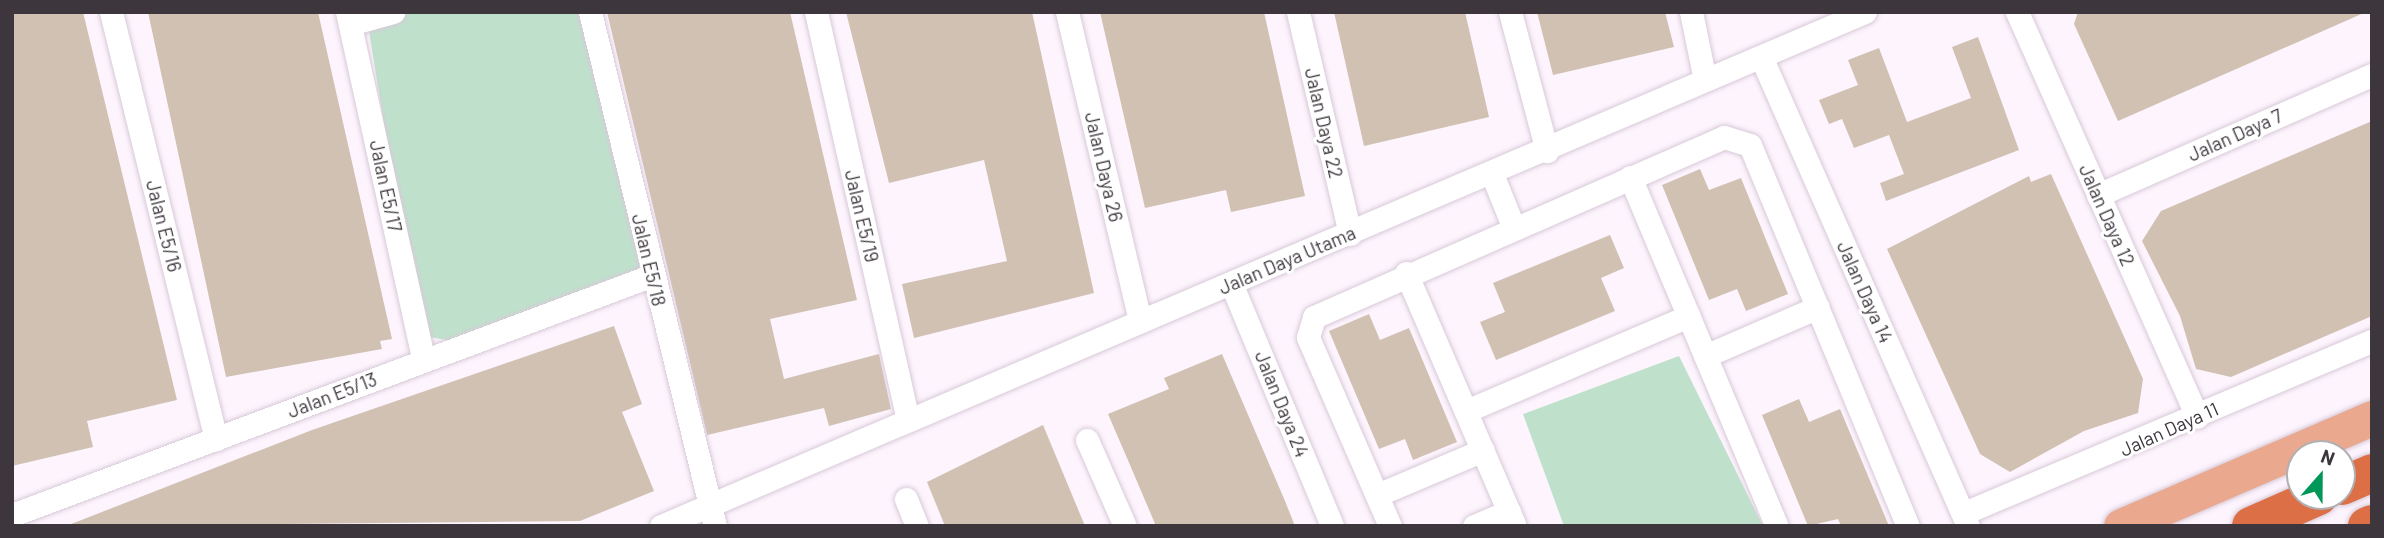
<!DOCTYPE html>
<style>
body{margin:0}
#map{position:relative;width:2384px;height:538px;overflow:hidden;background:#fdf4fd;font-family:Barlow,sans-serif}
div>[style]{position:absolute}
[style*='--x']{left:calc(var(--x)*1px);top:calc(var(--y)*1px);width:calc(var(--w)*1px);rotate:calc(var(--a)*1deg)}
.green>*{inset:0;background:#bfe1cc}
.building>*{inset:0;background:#d1c1b3}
.roads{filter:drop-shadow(0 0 2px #d8c9d8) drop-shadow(0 0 2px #d8c9d8)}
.street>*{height:23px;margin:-11.5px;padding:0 11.5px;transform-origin:11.5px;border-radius:11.5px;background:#fff}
.primary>*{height:35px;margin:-17.5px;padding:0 17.5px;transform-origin:17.5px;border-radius:17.5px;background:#eaa98f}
.highway>*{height:38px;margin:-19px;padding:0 19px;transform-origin:19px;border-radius:19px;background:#dc6f45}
span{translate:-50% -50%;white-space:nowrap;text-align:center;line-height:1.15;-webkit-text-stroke:6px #fff;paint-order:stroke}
.street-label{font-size:19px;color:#3d373d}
.frame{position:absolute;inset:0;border:14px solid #3d373d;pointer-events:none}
.north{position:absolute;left:2286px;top:440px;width:70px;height:70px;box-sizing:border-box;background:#fff;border:2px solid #b1afb1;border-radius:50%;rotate:21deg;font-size:19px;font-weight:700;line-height:28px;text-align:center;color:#3d373d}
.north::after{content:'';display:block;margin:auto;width:24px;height:32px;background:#009759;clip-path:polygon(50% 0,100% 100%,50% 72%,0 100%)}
</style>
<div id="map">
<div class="green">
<div style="clip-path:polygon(403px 12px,590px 12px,653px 275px,469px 344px,418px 335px,367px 19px)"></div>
<div style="clip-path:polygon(1679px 356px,1763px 526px,1564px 526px,1523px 414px)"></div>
</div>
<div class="building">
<div style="clip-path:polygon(12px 12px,83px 12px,177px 400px,87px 421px,93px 447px,12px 466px)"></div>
<div style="clip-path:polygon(148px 12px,318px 12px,392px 339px,380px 341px,382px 349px,226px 377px)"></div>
<div style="clip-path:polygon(607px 12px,790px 12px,857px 300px,770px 319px,784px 379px,879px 354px,891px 409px,829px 426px,824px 408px,707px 435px)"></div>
<div style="clip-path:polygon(846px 12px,1032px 12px,1094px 293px,914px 338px,902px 284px,1007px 261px,984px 160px,889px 183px)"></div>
<div style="clip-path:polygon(1100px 12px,1264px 12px,1305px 196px,1231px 212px,1226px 190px,1145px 208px)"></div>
<div style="clip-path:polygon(1334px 12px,1465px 12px,1489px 117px,1364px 146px)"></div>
<div style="clip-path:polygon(1537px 12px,1665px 12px,1674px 47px,1553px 75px)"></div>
<div style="clip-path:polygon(2078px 12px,2366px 12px,2118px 121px,2074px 24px)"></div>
<div style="clip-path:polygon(1978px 37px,2019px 150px,1886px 201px,1880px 183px,1904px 174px,1889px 135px,1854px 148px,1842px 119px,1829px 124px,1819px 100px,1858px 85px,1848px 60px,1879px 48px,1907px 122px,1971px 98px,1952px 47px)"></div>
<div style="clip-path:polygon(2372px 121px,2372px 316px,2231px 377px,2196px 369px,2180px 316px,2142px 241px,2161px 211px)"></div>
<div style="clip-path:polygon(1700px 169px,1709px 190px,1741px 178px,1788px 294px,1746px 311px,1737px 289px,1709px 300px,1662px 185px)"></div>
<div style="clip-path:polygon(2051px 174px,2143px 379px,2138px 413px,2084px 431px,2010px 472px,1980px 454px,1887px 249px,2029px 176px,2031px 182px)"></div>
<div style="clip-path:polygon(1610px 235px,1624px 268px,1601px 278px,1615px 311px,1496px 360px,1480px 322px,1505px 312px,1493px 283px)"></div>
<div style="clip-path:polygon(1369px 314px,1380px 340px,1409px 328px,1457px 442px,1413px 460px,1405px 439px,1379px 449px,1329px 331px)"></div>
<div style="clip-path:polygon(614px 326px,642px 404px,622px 412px,654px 491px,580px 521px,66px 526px,312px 430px)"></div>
<div style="clip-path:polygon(1222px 354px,1285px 501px,1295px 526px,1156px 526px,1127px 458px,1108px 414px,1169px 389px,1164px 378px)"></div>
<div style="clip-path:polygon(1799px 399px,1809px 422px,1840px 409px,1889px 526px,1841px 526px,1838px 519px,1808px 526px,1762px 415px)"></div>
<div style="clip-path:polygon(1043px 425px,1085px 526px,945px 526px,927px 482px)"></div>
</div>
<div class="roads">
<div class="street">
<div style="--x:111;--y:12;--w:440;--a:76.2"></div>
<div style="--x:347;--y:12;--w:357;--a:77.6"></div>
<div style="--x:590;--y:12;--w:529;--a:76.33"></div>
<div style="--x:816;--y:12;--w:418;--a:77.3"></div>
<div style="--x:1067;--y:12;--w:318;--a:76.7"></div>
<div style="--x:1298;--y:12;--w:228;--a:76.8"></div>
<div style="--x:1510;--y:12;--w:144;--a:75.1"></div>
<div style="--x:1691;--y:12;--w:69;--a:78.4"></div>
<div style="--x:2017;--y:12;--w:443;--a:66"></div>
<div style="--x:350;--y:24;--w:45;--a:-15.6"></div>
<div style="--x:1762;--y:59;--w:510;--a:66.2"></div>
<div style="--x:1492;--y:174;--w:56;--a:68"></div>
<div style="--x:1630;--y:177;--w:379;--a:67.2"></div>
<div style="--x:2098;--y:195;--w:299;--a:-23.7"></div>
<div style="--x:1406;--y:273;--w:275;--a:66.7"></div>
<div style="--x:1231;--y:283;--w:263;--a:67.4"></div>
<div style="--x:1705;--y:356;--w:123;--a:-23.4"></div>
<div style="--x:1466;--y:411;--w:242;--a:-23.1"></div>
<div style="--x:1087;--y:440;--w:94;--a:66.2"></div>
<div style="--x:1377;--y:495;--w:115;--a:-23"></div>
<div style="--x:906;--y:499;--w:29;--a:68"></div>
<div style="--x:1964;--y:513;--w:443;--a:-22.9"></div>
<div style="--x:12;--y:515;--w:684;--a:-20.53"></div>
<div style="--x:661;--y:526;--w:1309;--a:-23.12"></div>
<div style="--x:1390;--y:526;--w:206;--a:-113.5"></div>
<div style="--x:1308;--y:337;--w:21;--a:-73"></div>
<div style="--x:1314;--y:317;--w:448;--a:-23.7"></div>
<div style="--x:1724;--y:137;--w:27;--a:17"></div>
<div style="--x:1750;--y:145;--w:412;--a:67.5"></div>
<div style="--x:1474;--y:526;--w:38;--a:-23"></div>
</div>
<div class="primary">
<div style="--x:2121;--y:526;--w:273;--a:-23.3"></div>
</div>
<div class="highway">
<div style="--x:2342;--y:486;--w:33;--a:-23"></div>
<div style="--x:2251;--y:526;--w:74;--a:-23.8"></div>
<div style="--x:2367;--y:526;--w:5;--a:-22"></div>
</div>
</div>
<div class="street-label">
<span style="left:1324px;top:123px;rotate:77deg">Jalan Daya 22</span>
<span style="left:2235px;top:135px;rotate:-24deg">Jalan Daya 7</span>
<span style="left:1104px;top:167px;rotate:77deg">Jalan Daya 26</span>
<span style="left:386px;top:186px;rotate:78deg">Jalan E5/17</span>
<span style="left:2107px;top:215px;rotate:66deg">Jalan Daya 12</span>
<span style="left:862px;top:216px;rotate:77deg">Jalan E5/19</span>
<span style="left:164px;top:226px;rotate:76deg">Jalan E5/16</span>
<span style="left:649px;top:260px;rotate:77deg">Jalan E5/18</span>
<span style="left:1287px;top:260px;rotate:-23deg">Jalan Daya Utama</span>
<span style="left:1865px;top:292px;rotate:66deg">Jalan Daya 14</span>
<span style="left:332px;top:395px;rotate:-21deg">Jalan E5/13</span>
<span style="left:1282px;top:404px;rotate:68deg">Jalan Daya 24</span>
<span style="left:2169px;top:429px;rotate:-24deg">Jalan Daya 11</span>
</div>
<div class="frame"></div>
<div class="north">N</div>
</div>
